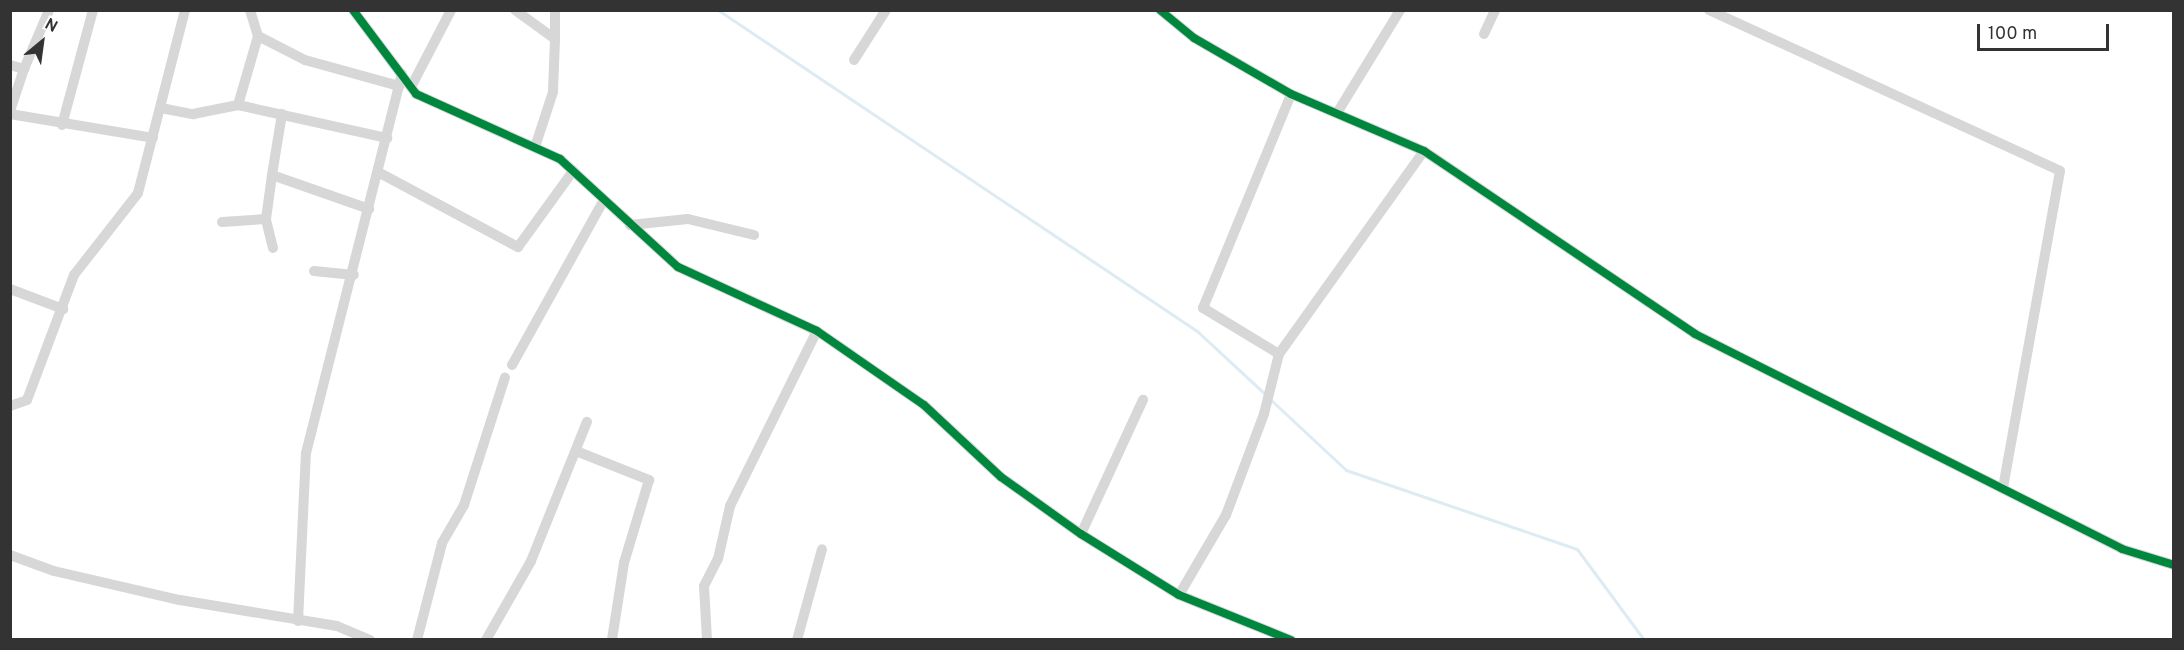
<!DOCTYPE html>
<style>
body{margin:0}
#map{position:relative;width:2184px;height:650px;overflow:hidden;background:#fff;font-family:Overpass,sans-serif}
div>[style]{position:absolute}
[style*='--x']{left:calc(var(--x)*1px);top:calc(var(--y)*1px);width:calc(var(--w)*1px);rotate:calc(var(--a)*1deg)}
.stream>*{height:3px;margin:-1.5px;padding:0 1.5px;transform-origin:1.5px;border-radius:1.5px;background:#ddebf3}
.minor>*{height:10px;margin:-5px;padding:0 5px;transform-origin:5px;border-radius:5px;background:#d7d7d7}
.cycleway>*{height:8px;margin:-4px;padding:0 4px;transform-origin:4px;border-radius:4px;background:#00873e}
span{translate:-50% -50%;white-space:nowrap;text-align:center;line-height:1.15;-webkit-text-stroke:6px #fff;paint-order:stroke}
.frame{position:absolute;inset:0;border:12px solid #333;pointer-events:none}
.north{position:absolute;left:12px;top:12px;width:60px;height:60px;-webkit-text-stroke:4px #fff;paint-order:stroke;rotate:29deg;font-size:16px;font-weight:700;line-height:24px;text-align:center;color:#333}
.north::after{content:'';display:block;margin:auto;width:21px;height:27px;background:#333;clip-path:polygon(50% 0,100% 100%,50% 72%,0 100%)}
.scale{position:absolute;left:1977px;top:24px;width:132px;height:27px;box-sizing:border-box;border:3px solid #333;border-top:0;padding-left:8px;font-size:18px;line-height:21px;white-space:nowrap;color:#333;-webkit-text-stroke:4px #fff;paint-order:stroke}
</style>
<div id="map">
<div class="stream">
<div style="--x:718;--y:10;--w:577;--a:33.83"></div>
<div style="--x:1197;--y:331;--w:94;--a:42.8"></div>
<div style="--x:1271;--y:400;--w:103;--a:43"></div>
<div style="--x:1346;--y:470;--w:244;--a:18.9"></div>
<div style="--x:1577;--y:549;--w:113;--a:53.6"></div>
</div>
<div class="minor">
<div style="--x:250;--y:10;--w:27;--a:73"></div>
<div style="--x:353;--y:10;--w:105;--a:53.1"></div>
<div style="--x:416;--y:94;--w:158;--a:24.3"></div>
<div style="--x:560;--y:159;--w:160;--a:42.5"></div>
<div style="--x:678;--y:267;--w:153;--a:24.7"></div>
<div style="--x:817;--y:331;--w:130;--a:34.7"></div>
<div style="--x:924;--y:405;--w:105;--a:43.1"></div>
<div style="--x:1001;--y:477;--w:98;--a:35.5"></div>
<div style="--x:1081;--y:534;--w:115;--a:31.9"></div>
<div style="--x:1179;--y:595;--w:121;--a:21.9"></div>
<div style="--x:515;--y:10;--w:49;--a:35.9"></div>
<div style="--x:555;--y:39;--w:53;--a:92.2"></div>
<div style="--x:553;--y:92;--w:55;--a:108.1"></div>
<div style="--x:1160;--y:10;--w:44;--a:39.5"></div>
<div style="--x:1194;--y:38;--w:112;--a:30"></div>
<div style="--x:1291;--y:94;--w:145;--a:23.2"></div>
<div style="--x:1424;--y:151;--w:327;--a:34"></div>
<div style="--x:1695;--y:334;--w:478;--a:26.7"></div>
<div style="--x:2122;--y:549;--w:54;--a:17.1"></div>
<div style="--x:1709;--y:10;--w:386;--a:24.6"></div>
<div style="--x:2060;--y:171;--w:323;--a:100.2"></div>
<div style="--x:1484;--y:34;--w:26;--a:-65"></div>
<div style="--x:555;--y:39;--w:29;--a:-90"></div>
<div style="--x:854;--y:60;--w:59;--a:-57.4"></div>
<div style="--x:10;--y:65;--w:15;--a:16"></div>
<div style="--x:24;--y:69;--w:64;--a:-67"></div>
<div style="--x:411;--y:87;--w:87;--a:-62.5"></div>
<div style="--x:238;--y:105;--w:72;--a:-73.8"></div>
<div style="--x:258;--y:36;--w:53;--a:27.1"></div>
<div style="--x:305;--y:60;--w:98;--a:15.5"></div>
<div style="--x:161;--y:108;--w:33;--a:11"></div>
<div style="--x:193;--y:114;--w:46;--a:-11.3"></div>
<div style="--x:238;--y:105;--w:153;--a:12.5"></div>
<div style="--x:10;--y:111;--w:44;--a:-71.6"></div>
<div style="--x:1337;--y:113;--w:121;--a:-58.5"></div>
<div style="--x:10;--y:114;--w:145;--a:9.5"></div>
<div style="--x:62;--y:125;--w:119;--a:-74.9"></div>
<div style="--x:378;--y:172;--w:159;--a:28.2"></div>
<div style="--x:518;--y:247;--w:94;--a:-54.1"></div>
<div style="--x:272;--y:175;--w:62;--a:-80.7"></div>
<div style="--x:222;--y:222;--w:44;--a:-3.9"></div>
<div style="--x:630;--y:225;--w:58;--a:-5.9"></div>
<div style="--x:688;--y:219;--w:68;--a:13.6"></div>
<div style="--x:273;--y:248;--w:30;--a:-104"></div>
<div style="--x:266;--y:219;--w:44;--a:-82.2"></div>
<div style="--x:272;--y:175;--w:103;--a:19.3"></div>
<div style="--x:314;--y:271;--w:40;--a:5.7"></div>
<div style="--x:10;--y:289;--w:57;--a:20.7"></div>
<div style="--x:1279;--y:354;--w:249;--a:-54.5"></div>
<div style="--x:512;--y:365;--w:189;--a:-60.9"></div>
<div style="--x:10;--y:406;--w:18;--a:-19"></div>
<div style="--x:27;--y:400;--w:134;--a:-69.4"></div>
<div style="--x:74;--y:275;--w:104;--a:-52"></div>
<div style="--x:138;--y:193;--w:189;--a:-75.6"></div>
<div style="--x:576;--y:451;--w:79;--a:21.7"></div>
<div style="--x:649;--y:480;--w:87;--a:106.8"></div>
<div style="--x:624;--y:563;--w:78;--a:98.9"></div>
<div style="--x:1081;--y:534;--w:148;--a:-65.2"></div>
<div style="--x:10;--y:555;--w:47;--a:20"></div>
<div style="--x:54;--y:571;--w:129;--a:13"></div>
<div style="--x:180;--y:600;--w:159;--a:9.4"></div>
<div style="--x:337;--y:626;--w:36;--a:23"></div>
<div style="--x:1179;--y:595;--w:93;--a:-59.6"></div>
<div style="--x:1226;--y:515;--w:108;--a:-69.4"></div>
<div style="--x:1264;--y:414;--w:62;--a:-76"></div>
<div style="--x:1279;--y:354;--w:89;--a:-148.8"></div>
<div style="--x:1203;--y:308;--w:231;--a:-67.6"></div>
<div style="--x:298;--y:621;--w:168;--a:-87.3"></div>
<div style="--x:306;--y:453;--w:391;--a:-75.8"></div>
<div style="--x:417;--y:640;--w:100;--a:-75.5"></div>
<div style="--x:442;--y:543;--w:44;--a:-59.9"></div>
<div style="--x:464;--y:505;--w:134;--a:-72.2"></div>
<div style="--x:486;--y:640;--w:91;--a:-60.3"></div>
<div style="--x:531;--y:561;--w:150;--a:-68.1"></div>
<div style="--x:707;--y:640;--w:54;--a:-93.2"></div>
<div style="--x:704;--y:586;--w:30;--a:-63"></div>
<div style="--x:718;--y:559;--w:54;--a:-77.2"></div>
<div style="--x:730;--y:506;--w:195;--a:-63.6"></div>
<div style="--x:797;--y:640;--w:94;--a:-74.6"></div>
</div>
<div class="cycleway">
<div style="--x:353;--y:10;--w:105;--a:53.1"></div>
<div style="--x:416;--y:94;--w:158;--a:24.3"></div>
<div style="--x:560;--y:159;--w:160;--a:42.5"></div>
<div style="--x:678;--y:267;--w:153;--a:24.7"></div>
<div style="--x:817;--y:331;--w:130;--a:34.7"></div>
<div style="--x:924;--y:405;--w:105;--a:43.1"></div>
<div style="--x:1001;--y:477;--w:98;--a:35.5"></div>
<div style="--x:1081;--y:534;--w:115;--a:31.9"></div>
<div style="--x:1179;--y:595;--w:121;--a:21.9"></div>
<div style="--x:1160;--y:10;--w:44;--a:39.5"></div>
<div style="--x:1194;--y:38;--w:112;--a:30"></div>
<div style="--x:1291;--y:94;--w:145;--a:23.2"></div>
<div style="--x:1424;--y:151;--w:327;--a:34"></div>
<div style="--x:1695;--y:334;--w:478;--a:26.7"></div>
<div style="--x:2122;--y:549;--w:54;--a:17.1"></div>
</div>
<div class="frame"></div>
<div class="north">N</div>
<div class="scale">100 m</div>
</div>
